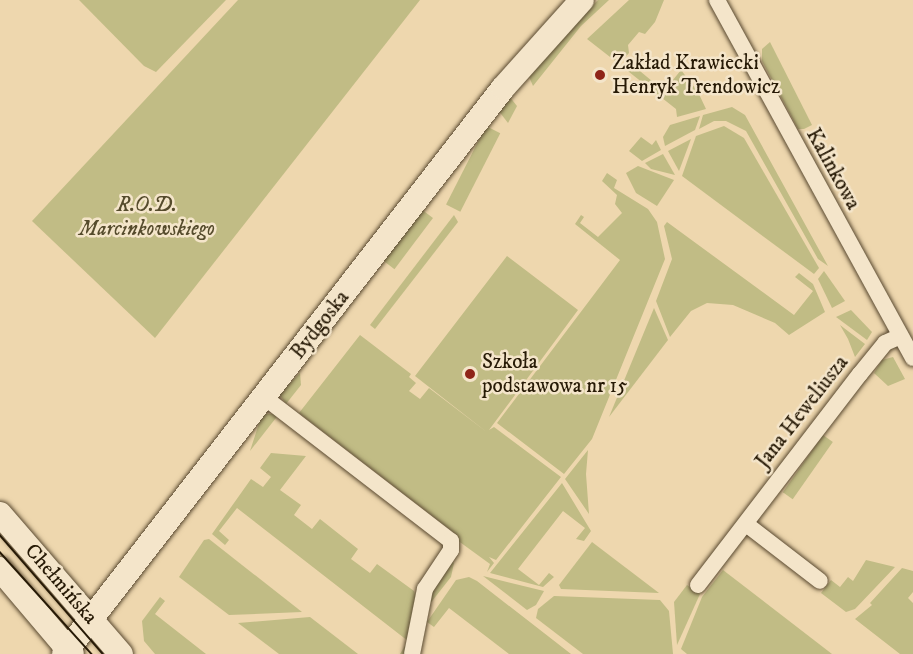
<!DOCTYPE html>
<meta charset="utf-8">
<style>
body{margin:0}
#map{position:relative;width:913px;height:654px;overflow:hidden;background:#eed7ae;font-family:"IM FELL DW Pica",serif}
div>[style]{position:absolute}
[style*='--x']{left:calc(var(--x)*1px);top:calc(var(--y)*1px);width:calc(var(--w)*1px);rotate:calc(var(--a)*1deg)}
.green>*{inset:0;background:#c1bc85;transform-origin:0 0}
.roads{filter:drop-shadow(0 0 2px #594930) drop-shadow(0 0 2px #594930)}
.street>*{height:16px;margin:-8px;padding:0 8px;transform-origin:8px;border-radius:8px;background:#f4e5ca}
.secondary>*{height:24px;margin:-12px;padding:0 12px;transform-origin:12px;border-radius:12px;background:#f4e5ca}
.tram>*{height:1.5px;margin:-0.75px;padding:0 0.75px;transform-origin:0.75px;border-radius:0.75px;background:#271a06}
.dots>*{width:16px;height:16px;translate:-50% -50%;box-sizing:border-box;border:3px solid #f4e5ca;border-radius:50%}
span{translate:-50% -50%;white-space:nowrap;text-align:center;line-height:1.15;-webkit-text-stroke:5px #f4e5ca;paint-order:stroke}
.poi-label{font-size:21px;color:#271a06}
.left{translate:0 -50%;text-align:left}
.street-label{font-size:21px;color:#271a06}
.park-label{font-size:21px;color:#554b2c;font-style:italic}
</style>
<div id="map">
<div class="green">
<div style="clip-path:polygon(79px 0,226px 0,156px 72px,144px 66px)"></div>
<div style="clip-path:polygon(238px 0,420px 0,155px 338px,32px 221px)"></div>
<div style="clip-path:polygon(598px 0,609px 0,581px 26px,533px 86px,527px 72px)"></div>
<div style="clip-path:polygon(629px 0,664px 0,655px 22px,645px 34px,639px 32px,628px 45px,629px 53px,619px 64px,587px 39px)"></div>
<div style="clip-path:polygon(770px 42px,812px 125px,804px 129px,798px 129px,762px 61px,762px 49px)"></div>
<div style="clip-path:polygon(629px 62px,664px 91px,681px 70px,698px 92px,706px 109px,677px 117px,676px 109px,624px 68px)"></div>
<div style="clip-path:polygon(509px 96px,517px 106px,508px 123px,498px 110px)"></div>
<div style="clip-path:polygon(732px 107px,745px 115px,828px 266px,818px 259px,746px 131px,726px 121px,714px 121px,699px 129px,703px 115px)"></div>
<div style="clip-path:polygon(700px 116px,695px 130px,665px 146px,663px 137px,670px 125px)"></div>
<div style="left:486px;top:126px;width:16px;height:88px;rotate:27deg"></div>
<div style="clip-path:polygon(724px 126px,744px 138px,819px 268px,814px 274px,682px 176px,696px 136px)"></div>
<div style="clip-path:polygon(641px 137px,652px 145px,656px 140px,661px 150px,642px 161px,629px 151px)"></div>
<div style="clip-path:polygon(691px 139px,679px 171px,668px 151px)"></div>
<div style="clip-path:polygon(663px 154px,675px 175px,651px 169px,645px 163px)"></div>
<div style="clip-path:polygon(638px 166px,674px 180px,657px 206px,636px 193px,626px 173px)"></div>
<div style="clip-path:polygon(607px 173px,617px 180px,614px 188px,648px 209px,657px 222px,665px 259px,592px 439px,564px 474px,497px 423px,620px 260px,575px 224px,581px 215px,584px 217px,580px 223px,598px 237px,622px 213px,615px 204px,617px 195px,602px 181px)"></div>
<div style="left:421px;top:209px;width:15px;height:64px;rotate:37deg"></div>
<div style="clip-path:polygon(454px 215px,458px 222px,375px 329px,370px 325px)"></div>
<div style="clip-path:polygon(667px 222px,794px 315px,813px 291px,795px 277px,799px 273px,813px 284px,825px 312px,789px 335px,775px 323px,733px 305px,707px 303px,691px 311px,670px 337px,656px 301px,672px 259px,664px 226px)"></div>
<div style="clip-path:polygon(507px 256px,578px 310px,489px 430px,494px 427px,561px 477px,496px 560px,489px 557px,494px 563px,487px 572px,490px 564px,457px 540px,457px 535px,299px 413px,360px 335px,411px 374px,409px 377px,416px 383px,409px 391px,420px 399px,429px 388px,488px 433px,415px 376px)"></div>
<div style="clip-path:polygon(824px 271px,845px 301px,832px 308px,818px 279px)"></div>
<div style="clip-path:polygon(654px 308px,668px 340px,609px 417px)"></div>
<div style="clip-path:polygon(851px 310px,872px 332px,867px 340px,836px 317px)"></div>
<div style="clip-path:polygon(840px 325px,865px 344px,855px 357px,848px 339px)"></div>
<div style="clip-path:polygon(893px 357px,905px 379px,888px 386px,874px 373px,882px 360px)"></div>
<div style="clip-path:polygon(300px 373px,301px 385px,286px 404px,279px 394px)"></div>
<div style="clip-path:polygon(262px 414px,279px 414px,250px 451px)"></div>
<div style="left:823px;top:435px;width:12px;height:70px;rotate:35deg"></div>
<div style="clip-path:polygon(588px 450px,586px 474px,589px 514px,565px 479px)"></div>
<div style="clip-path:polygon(271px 453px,306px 456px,280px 490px,301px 505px,294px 515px,312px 529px,320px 519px,358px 549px,351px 559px,370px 573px,377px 564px,414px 591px,417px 601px,406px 654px,400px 654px,408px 641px,237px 508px,219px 531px,229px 540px,225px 545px,212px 534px,251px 479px,263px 487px,271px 477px,260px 468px)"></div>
<div style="clip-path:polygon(562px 483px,591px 531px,584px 541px,576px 539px,585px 528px,563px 511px,518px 569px,539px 585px,549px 573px,554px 577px,543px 587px,490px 573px)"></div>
<div style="clip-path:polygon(209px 539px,302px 612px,229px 615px,179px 577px,204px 540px)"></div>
<div style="clip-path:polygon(592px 542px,659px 593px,561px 589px,559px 585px)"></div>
<div style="clip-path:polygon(866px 560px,895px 567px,855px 609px,846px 612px,821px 593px,831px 580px,840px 587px,848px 577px,853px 581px)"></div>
<div style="clip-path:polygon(451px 561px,454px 563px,451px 577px,425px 610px,431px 591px)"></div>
<div style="clip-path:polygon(902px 568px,913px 571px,913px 592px,908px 598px,913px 603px,913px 654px,900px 654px,855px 619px,872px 605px,870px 603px)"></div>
<div style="clip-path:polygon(723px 570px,832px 654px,687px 654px,681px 649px,702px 597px)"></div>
<div style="clip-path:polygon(483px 576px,544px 591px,536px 605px,527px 610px)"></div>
<div style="clip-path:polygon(469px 577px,477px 581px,571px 654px,509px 654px,449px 608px,434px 627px,427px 622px,456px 580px)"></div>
<div style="clip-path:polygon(687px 585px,700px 594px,677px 645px,674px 602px)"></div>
<div style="clip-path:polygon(554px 596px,660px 600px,669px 611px,673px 654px,583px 654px,536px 618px,538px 609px)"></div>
<div style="clip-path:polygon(160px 597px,165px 601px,155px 614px,206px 654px,155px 654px,144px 641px,142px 621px)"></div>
<div style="clip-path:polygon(310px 617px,358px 654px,279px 654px,238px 623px)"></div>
</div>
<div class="roads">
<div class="street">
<div style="--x:717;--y:0;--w:408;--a:61.3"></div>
<div style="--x:264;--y:397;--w:236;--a:37.6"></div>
<div style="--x:451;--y:541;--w:9;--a:90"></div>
<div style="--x:451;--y:550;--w:47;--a:123.7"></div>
<div style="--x:425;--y:589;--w:66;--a:101.3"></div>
<div style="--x:746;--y:524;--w:93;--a:37.6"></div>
<div style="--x:698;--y:585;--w:266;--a:-52.5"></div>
<div style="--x:860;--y:374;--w:40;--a:-51"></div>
<div style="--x:885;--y:343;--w:17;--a:-24"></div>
</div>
<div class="secondary">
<div style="--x:0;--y:514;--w:185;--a:49.2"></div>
<div style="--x:0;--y:569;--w:111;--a:49.7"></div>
<div style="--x:64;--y:654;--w:716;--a:-52.2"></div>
<div style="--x:503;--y:88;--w:118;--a:-48.1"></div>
</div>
</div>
<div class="tram">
<div style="--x:0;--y:535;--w:157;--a:49.1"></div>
<div style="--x:0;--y:552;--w:137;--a:48"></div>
</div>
<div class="dots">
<div style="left:600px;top:75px;background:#8f2418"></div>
<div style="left:470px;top:374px;background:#8f2418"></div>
</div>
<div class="poi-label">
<span class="left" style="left:612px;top:75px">Zakład Krawiecki<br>Henryk Trendowicz</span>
<span class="left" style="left:482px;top:374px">Szkoła<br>podstawowa nr 15</span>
</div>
<div class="street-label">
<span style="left:833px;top:169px;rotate:61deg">Kalinkowa</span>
<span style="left:320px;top:325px;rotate:-52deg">Bydgoska</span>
<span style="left:802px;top:412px;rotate:-52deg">Jana Heweliusza</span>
<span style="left:61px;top:584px;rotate:49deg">Chełmińska</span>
</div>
<div class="park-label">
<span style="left:147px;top:217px">R.O.D.<br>Marcinkowskiego</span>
</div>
</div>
